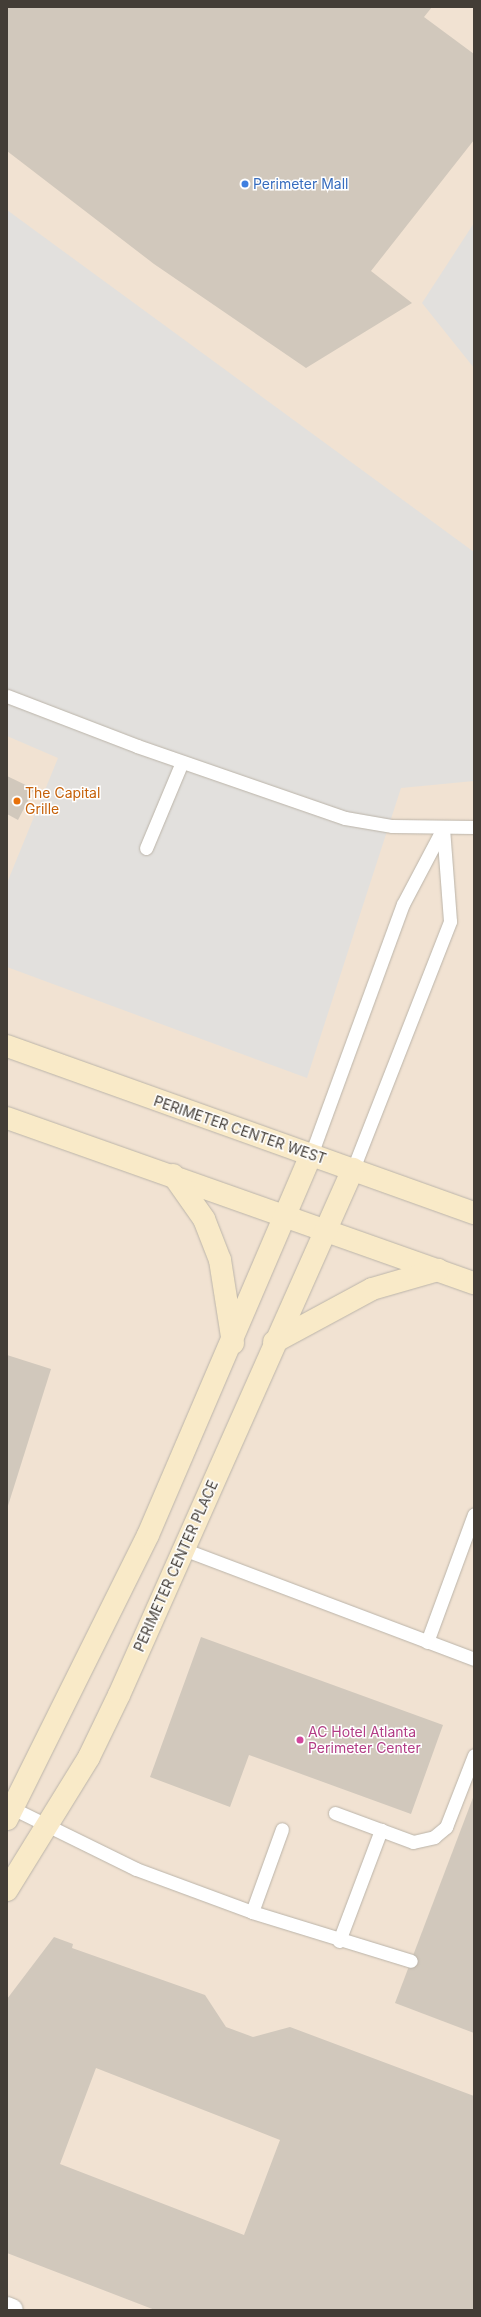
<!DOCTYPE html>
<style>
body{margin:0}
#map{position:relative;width:481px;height:2317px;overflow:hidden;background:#f1ede6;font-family:Inter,sans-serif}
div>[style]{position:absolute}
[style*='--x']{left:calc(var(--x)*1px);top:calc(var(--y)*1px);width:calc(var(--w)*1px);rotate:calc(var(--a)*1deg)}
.commercial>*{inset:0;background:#f1e2d2;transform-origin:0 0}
.parking>*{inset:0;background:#e2e0dd}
.building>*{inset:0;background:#d1c8bc}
.roads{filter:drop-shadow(0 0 1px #bbb4a9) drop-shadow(0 0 1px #bbb4a9)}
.lane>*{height:13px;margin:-6.5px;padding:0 6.5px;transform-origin:6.5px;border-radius:6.5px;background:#fff}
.street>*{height:22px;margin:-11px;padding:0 11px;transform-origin:11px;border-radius:11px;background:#fff}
.secondary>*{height:22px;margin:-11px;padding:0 11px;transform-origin:11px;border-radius:11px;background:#f9eac8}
.dots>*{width:11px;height:11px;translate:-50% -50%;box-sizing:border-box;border:2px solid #fff;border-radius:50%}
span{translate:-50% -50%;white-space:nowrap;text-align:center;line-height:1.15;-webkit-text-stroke:3px #fff;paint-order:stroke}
.shop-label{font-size:14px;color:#366cbe}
.left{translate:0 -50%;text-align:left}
.food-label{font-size:14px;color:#c56008}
.street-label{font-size:14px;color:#433d36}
.hotel-label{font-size:14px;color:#b23c85}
.frame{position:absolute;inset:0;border:8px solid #433d36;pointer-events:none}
</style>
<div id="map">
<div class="commercial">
<div style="left:7px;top:7px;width:467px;height:2303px"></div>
</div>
<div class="parking">
<div style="clip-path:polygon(7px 210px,474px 552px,474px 781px,401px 788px,307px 1078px,7px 967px,7px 883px,58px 758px,7px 736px)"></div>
<div style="clip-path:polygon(474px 223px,474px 368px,422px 303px)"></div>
</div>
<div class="building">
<div style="clip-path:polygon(7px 7px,432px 7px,424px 17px,474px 54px,474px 140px,371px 271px,412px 303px,306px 368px,154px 264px,7px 151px)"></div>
<div style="clip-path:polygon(7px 776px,34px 789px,18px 820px,7px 814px)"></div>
<div style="clip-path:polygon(7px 1355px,51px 1369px,7px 1509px)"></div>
<div style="clip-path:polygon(201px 1637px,443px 1725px,411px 1814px,249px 1755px,230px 1807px,150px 1777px)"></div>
<div style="clip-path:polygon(474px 1795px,474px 2033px,395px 2003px)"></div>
<div style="clip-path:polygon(evenodd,54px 1937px,73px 1944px,72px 1948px,205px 1995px,226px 2027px,253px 2037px,290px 2027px,474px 2096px,474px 2310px,155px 2310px,7px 2253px,7px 1999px,54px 1937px,96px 2068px,280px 2140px,244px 2235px,60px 2164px,96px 2068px)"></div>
</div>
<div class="roads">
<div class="lane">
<div style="--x:7;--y:696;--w:139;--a:21"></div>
<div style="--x:137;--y:746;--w:220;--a:19.1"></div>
<div style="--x:345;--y:818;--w:48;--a:9.7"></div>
<div style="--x:392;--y:826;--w:82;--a:0.7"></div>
<div style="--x:146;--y:848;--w:93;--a:-67.3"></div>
<div style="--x:311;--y:1155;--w:267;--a:-69.9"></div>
<div style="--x:403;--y:904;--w:86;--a:-62.2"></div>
<div style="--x:353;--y:1169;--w:266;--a:-68.6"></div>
<div style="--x:450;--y:921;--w:93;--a:-94.3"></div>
<div style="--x:183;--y:1549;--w:311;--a:20.7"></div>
<div style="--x:427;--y:1642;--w:136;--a:-69.8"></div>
<div style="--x:12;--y:1808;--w:138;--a:26.2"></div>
<div style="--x:136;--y:1869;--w:124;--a:20.3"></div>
<div style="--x:252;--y:1912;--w:166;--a:17.1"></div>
<div style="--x:335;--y:1813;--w:83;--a:20.4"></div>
<div style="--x:413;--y:1842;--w:22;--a:-13"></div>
<div style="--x:434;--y:1837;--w:16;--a:-40"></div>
<div style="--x:446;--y:1827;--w:77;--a:-68.7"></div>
<div style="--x:252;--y:1912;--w:88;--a:-70.1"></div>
<div style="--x:339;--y:1941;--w:119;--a:-69.3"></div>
</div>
<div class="street">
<div style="--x:7;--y:2308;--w:5;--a:22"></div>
</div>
<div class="secondary">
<div style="--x:7;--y:1046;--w:496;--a:19.7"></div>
<div style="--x:7;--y:1118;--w:495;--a:19.5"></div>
<div style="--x:173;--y:1175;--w:54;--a:54.8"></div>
<div style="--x:204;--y:1219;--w:44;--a:68.7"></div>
<div style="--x:220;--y:1260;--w:84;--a:81.1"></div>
<div style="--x:274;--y:1342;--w:111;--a:-28.4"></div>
<div style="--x:372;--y:1289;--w:69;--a:-16.1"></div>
<div style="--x:7;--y:1819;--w:317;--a:-63.6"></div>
<div style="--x:148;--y:1535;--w:413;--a:-66.8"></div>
<div style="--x:7;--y:1890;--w:156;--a:-58.3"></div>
<div style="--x:89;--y:1757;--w:69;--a:-64.2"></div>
<div style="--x:119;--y:1695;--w:576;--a:-66.02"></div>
</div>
</div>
<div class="dots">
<div style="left:245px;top:184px;background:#3f7fe0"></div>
<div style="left:17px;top:801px;background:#e8710a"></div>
<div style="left:300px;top:1740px;background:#d1479c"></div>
</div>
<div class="shop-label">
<span class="left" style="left:253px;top:184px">Perimeter Mall</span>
</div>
<div class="food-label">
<span class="left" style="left:25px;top:801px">The Capital<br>Grille</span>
</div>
<div class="street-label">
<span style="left:240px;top:1130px;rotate:19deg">PERIMETER CENTER WEST</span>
<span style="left:176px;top:1566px;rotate:-66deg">PERIMETER CENTER PLACE</span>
</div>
<div class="hotel-label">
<span class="left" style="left:308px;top:1740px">AC Hotel Atlanta<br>Perimeter Center</span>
</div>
<div class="frame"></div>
</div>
